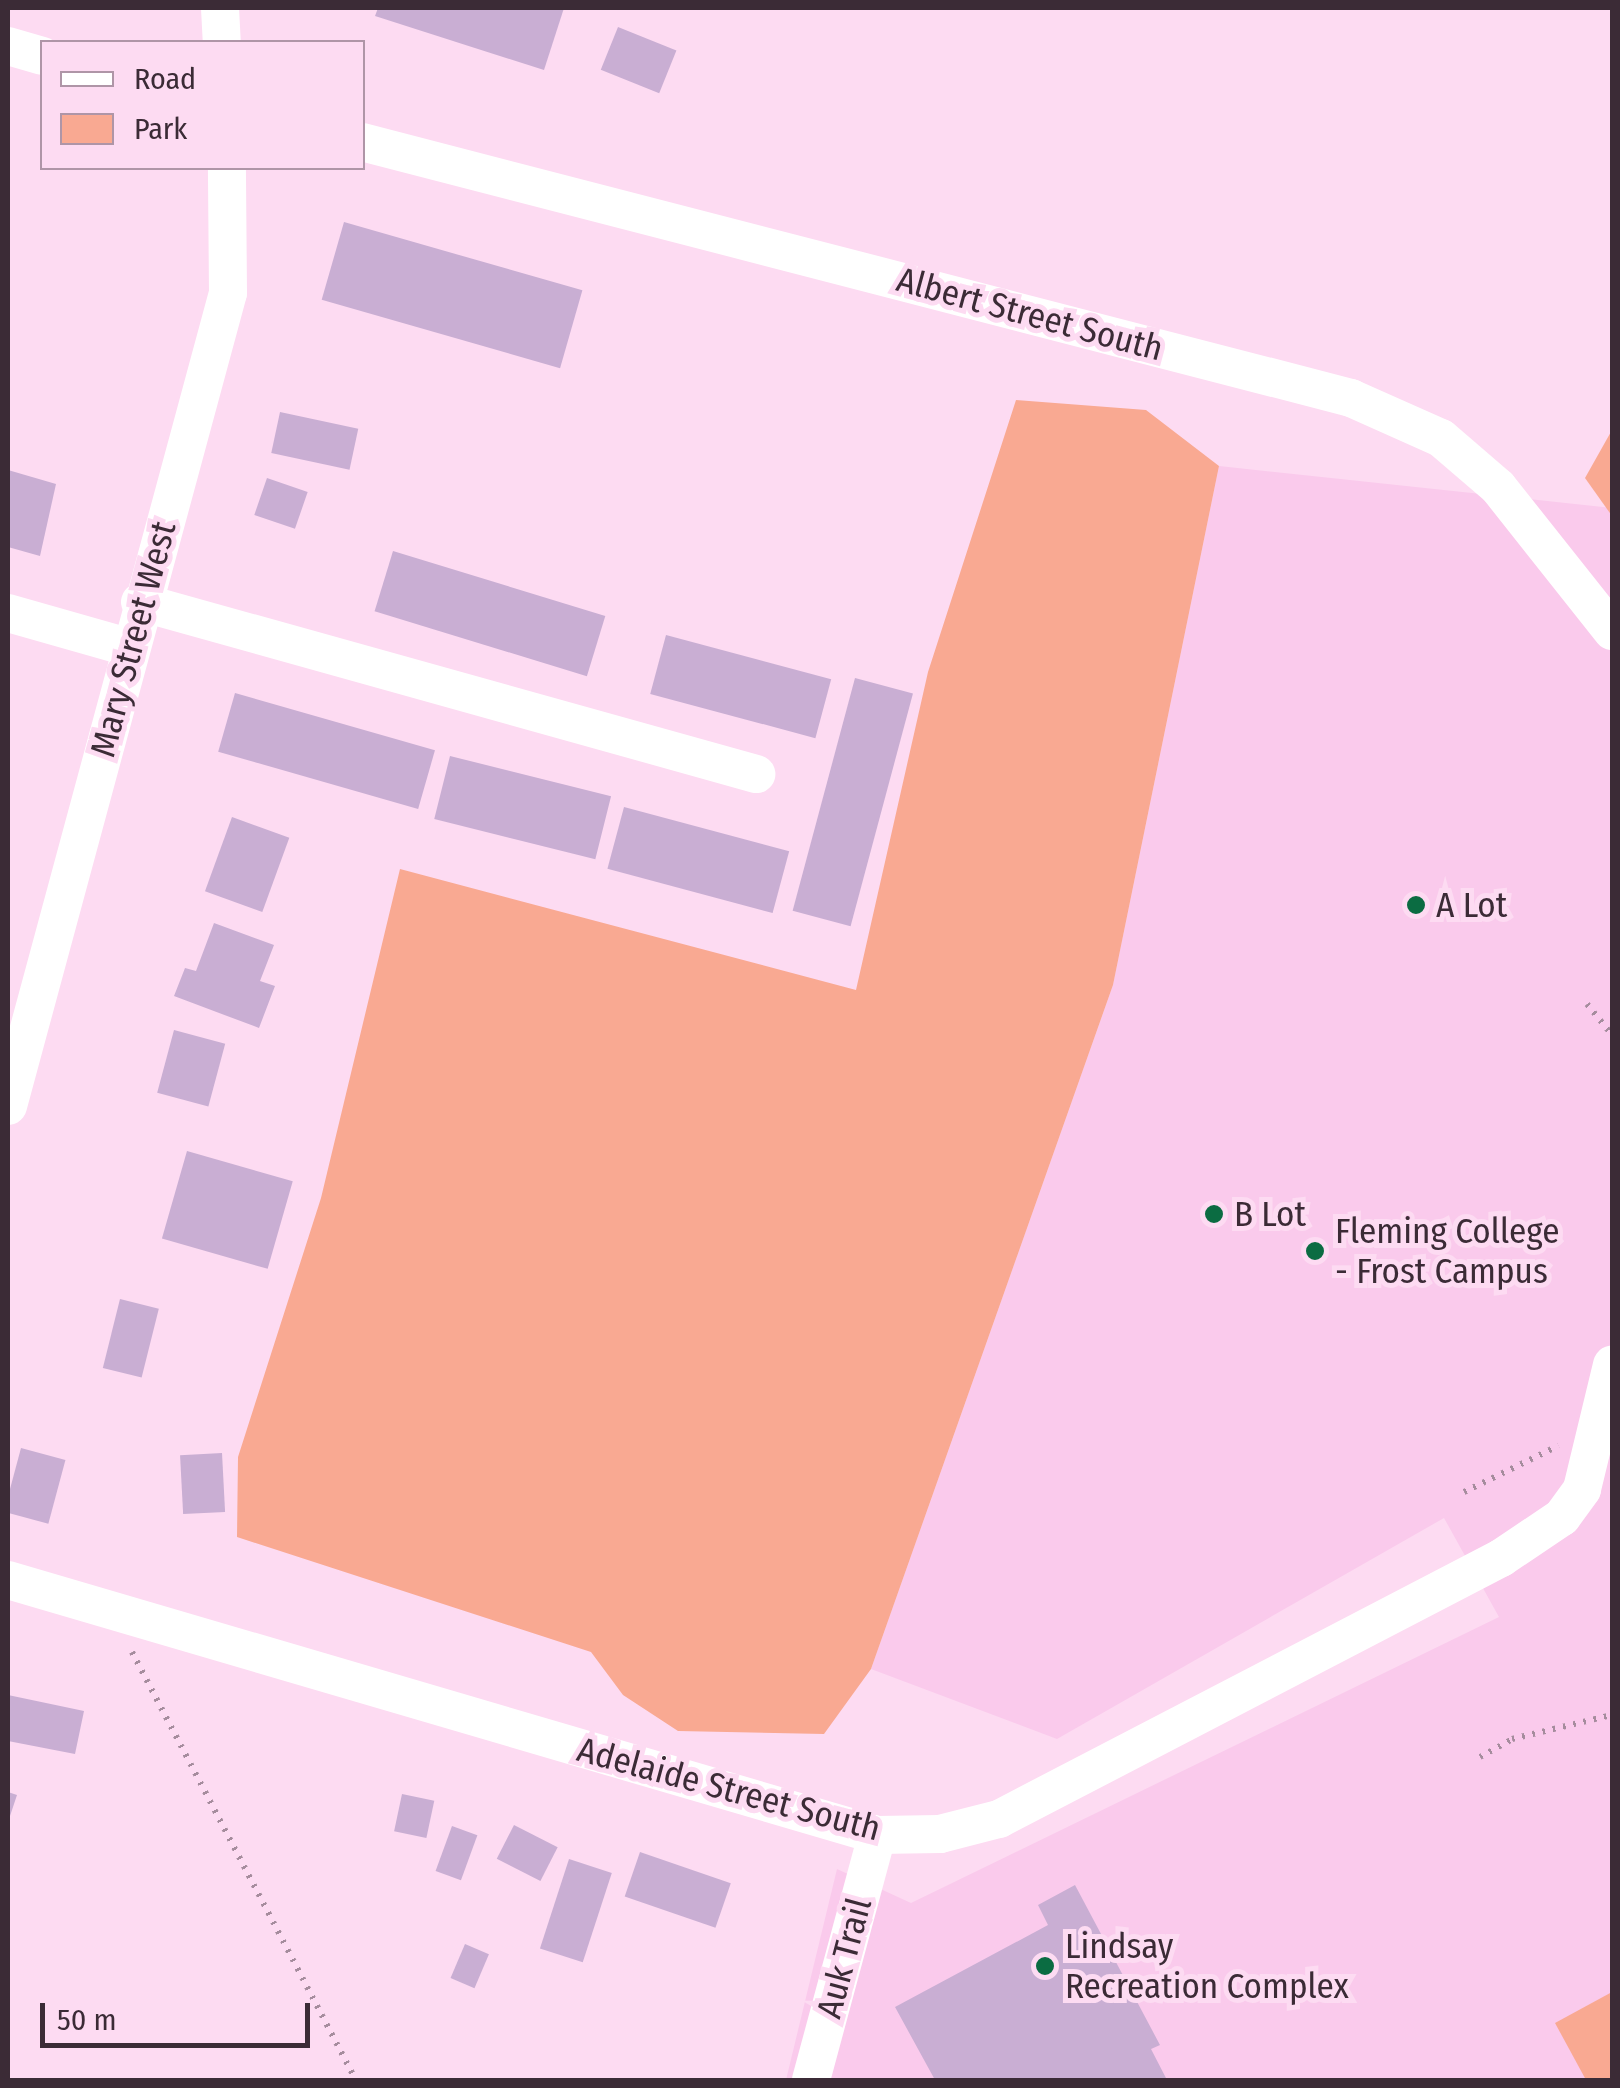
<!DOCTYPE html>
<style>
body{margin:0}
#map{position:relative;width:1620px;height:2088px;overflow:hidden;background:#fddbf2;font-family:"Fira Sans Condensed",sans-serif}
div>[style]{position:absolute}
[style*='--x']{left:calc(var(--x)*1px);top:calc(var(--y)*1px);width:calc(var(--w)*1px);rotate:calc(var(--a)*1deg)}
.built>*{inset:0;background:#facaec}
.green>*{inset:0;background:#f9a992}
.building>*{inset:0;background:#c9aed3;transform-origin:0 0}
.path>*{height:6px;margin-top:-3px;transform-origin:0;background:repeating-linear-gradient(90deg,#a58c9d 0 2.5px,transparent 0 10.5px)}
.minor>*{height:38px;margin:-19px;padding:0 19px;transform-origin:19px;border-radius:19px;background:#fff}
.dots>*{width:28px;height:28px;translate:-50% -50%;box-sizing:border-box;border:5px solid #fddbf2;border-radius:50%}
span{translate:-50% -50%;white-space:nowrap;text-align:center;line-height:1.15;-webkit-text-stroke:10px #fddbf2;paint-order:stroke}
.street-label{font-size:35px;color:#3b2b36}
.poi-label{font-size:35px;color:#3b2b36}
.left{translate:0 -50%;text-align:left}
.frame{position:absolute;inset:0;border:10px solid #3b2b36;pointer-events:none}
.legend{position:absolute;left:40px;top:40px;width:325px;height:130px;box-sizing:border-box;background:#fddbf2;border:2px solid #af95a7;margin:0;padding:12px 18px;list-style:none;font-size:30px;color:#3b2b36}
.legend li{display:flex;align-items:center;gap:20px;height:50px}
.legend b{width:50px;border:2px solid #af95a7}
.scale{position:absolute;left:40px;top:2003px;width:270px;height:45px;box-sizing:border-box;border:5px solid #3b2b36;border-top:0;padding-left:12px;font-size:30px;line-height:35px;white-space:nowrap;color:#3b2b36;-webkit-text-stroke:8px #fddbf2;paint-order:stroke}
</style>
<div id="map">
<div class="built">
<div style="clip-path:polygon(1219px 466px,1612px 508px,1612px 2080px,786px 2080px,837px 1869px,911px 1903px,1499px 1617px,1444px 1518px,1057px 1739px,871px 1669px,1113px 985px)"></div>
</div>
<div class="green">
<div style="clip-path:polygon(1016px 400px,1146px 410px,1219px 466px,1113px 985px,871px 1669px,824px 1734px,678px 1731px,623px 1695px,591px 1652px,237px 1537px,238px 1457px,321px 1198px,400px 869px,856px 990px,928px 672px)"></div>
<div style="clip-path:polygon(1612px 430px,1612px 516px,1585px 478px)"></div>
<div style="clip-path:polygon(1612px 1992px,1612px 2080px,1586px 2080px,1555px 2023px)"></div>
</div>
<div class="building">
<div style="clip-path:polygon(378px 8px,564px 8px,544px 70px,375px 16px)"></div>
<div style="left:618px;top:27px;width:63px;height:46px;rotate:22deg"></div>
<div style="left:344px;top:222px;width:248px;height:81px;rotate:16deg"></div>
<div style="left:280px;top:412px;width:80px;height:42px;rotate:12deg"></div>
<div style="clip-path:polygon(8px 470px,56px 484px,40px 556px,8px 547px)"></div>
<div style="left:267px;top:478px;width:43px;height:39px;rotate:19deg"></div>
<div style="left:393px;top:551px;width:222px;height:63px;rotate:17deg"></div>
<div style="left:666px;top:635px;width:171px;height:61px;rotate:15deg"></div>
<div style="left:855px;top:678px;width:60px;height:241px;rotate:15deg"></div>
<div style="left:235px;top:693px;width:208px;height:61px;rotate:16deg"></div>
<div style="left:450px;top:756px;width:166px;height:65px;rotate:14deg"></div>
<div style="left:624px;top:807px;width:171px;height:64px;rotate:15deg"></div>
<div style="left:232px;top:817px;width:61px;height:79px;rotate:20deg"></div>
<div style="clip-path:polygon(214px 923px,274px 945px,260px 981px,275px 986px,259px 1028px,174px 996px,185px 968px,196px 971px)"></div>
<div style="left:174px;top:1030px;width:53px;height:65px;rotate:15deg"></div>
<div style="left:187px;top:1151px;width:110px;height:91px;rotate:16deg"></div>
<div style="left:120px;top:1299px;width:40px;height:71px;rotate:14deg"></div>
<div style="left:21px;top:1448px;width:46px;height:66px;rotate:15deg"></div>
<div style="left:222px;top:1453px;width:59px;height:42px;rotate:87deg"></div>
<div style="clip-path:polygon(8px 1695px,84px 1711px,75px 1754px,8px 1741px)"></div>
<div style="clip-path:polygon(8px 1792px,17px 1795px,8px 1822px)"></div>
<div style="left:402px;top:1794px;width:33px;height:38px;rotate:12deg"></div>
<div style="left:514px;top:1825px;width:49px;height:38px;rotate:27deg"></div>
<div style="left:452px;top:1826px;width:27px;height:48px;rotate:20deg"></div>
<div style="left:640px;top:1852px;width:96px;height:47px;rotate:19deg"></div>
<div style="left:569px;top:1859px;width:45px;height:94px;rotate:18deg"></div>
<div style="clip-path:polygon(1075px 1885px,1160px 2045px,1151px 2049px,1167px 2080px,935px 2080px,895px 2007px,1048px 1925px,1038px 1905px)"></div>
<div style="left:465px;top:1944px;width:26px;height:37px;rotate:23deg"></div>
</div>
<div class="path">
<div style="--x:1587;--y:1004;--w:40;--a:51"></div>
<div style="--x:1464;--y:1492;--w:105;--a:-26.1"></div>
<div style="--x:132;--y:1652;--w:483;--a:62.4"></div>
<div style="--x:1480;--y:1757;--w:37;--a:-29"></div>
<div style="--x:1512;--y:1739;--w:103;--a:-13.5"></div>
</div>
<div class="minor">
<div style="--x:220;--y:8;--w:34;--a:87"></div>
<div style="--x:8;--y:46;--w:35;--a:16"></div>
<div style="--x:362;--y:142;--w:1022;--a:14.51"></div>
<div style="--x:1351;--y:398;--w:98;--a:24"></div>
<div style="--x:1441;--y:438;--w:75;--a:40.7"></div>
<div style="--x:1498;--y:487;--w:184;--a:51.6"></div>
<div style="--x:140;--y:602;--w:640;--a:15.6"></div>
<div style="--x:8;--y:613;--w:128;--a:15.9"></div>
<div style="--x:8;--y:1106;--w:842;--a:-74.86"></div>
<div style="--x:228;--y:293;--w:125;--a:-90.5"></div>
<div style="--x:8;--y:1580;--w:906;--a:16.35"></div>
<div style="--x:877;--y:1835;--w:63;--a:-0.9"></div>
<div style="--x:940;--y:1834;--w:61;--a:-14.3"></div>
<div style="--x:999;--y:1819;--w:566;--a:-27.47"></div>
<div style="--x:1501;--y:1558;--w:73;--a:-33.9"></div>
<div style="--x:1562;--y:1517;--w:34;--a:-54"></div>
<div style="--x:1582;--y:1489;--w:128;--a:-76.4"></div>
<div style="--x:811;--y:2080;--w:254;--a:-74.9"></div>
</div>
<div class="dots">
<div style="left:1416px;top:905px;background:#0b6c42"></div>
<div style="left:1214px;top:1214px;background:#0b6c42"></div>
<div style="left:1315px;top:1251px;background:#0b6c42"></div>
<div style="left:1045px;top:1966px;background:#0b6c42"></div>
</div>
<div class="street-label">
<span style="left:1030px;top:314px;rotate:15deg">Albert Street South</span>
<span style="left:133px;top:639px;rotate:-75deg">Mary Street West</span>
<span style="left:729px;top:1789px;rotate:15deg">Adelaide Street South</span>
<span style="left:844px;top:1958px;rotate:-75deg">Auk Trail</span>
</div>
<div class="poi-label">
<span class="left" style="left:1436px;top:905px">A Lot</span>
<span class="left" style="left:1234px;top:1214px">B Lot</span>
<span class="left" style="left:1335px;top:1251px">Fleming College<br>- Frost Campus</span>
<span class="left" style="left:1065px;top:1966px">Lindsay<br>Recreation Complex</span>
</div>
<div class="frame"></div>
<ul class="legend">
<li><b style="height:12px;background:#fff"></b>Road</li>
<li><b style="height:28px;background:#f9a992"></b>Park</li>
</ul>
<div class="scale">50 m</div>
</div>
